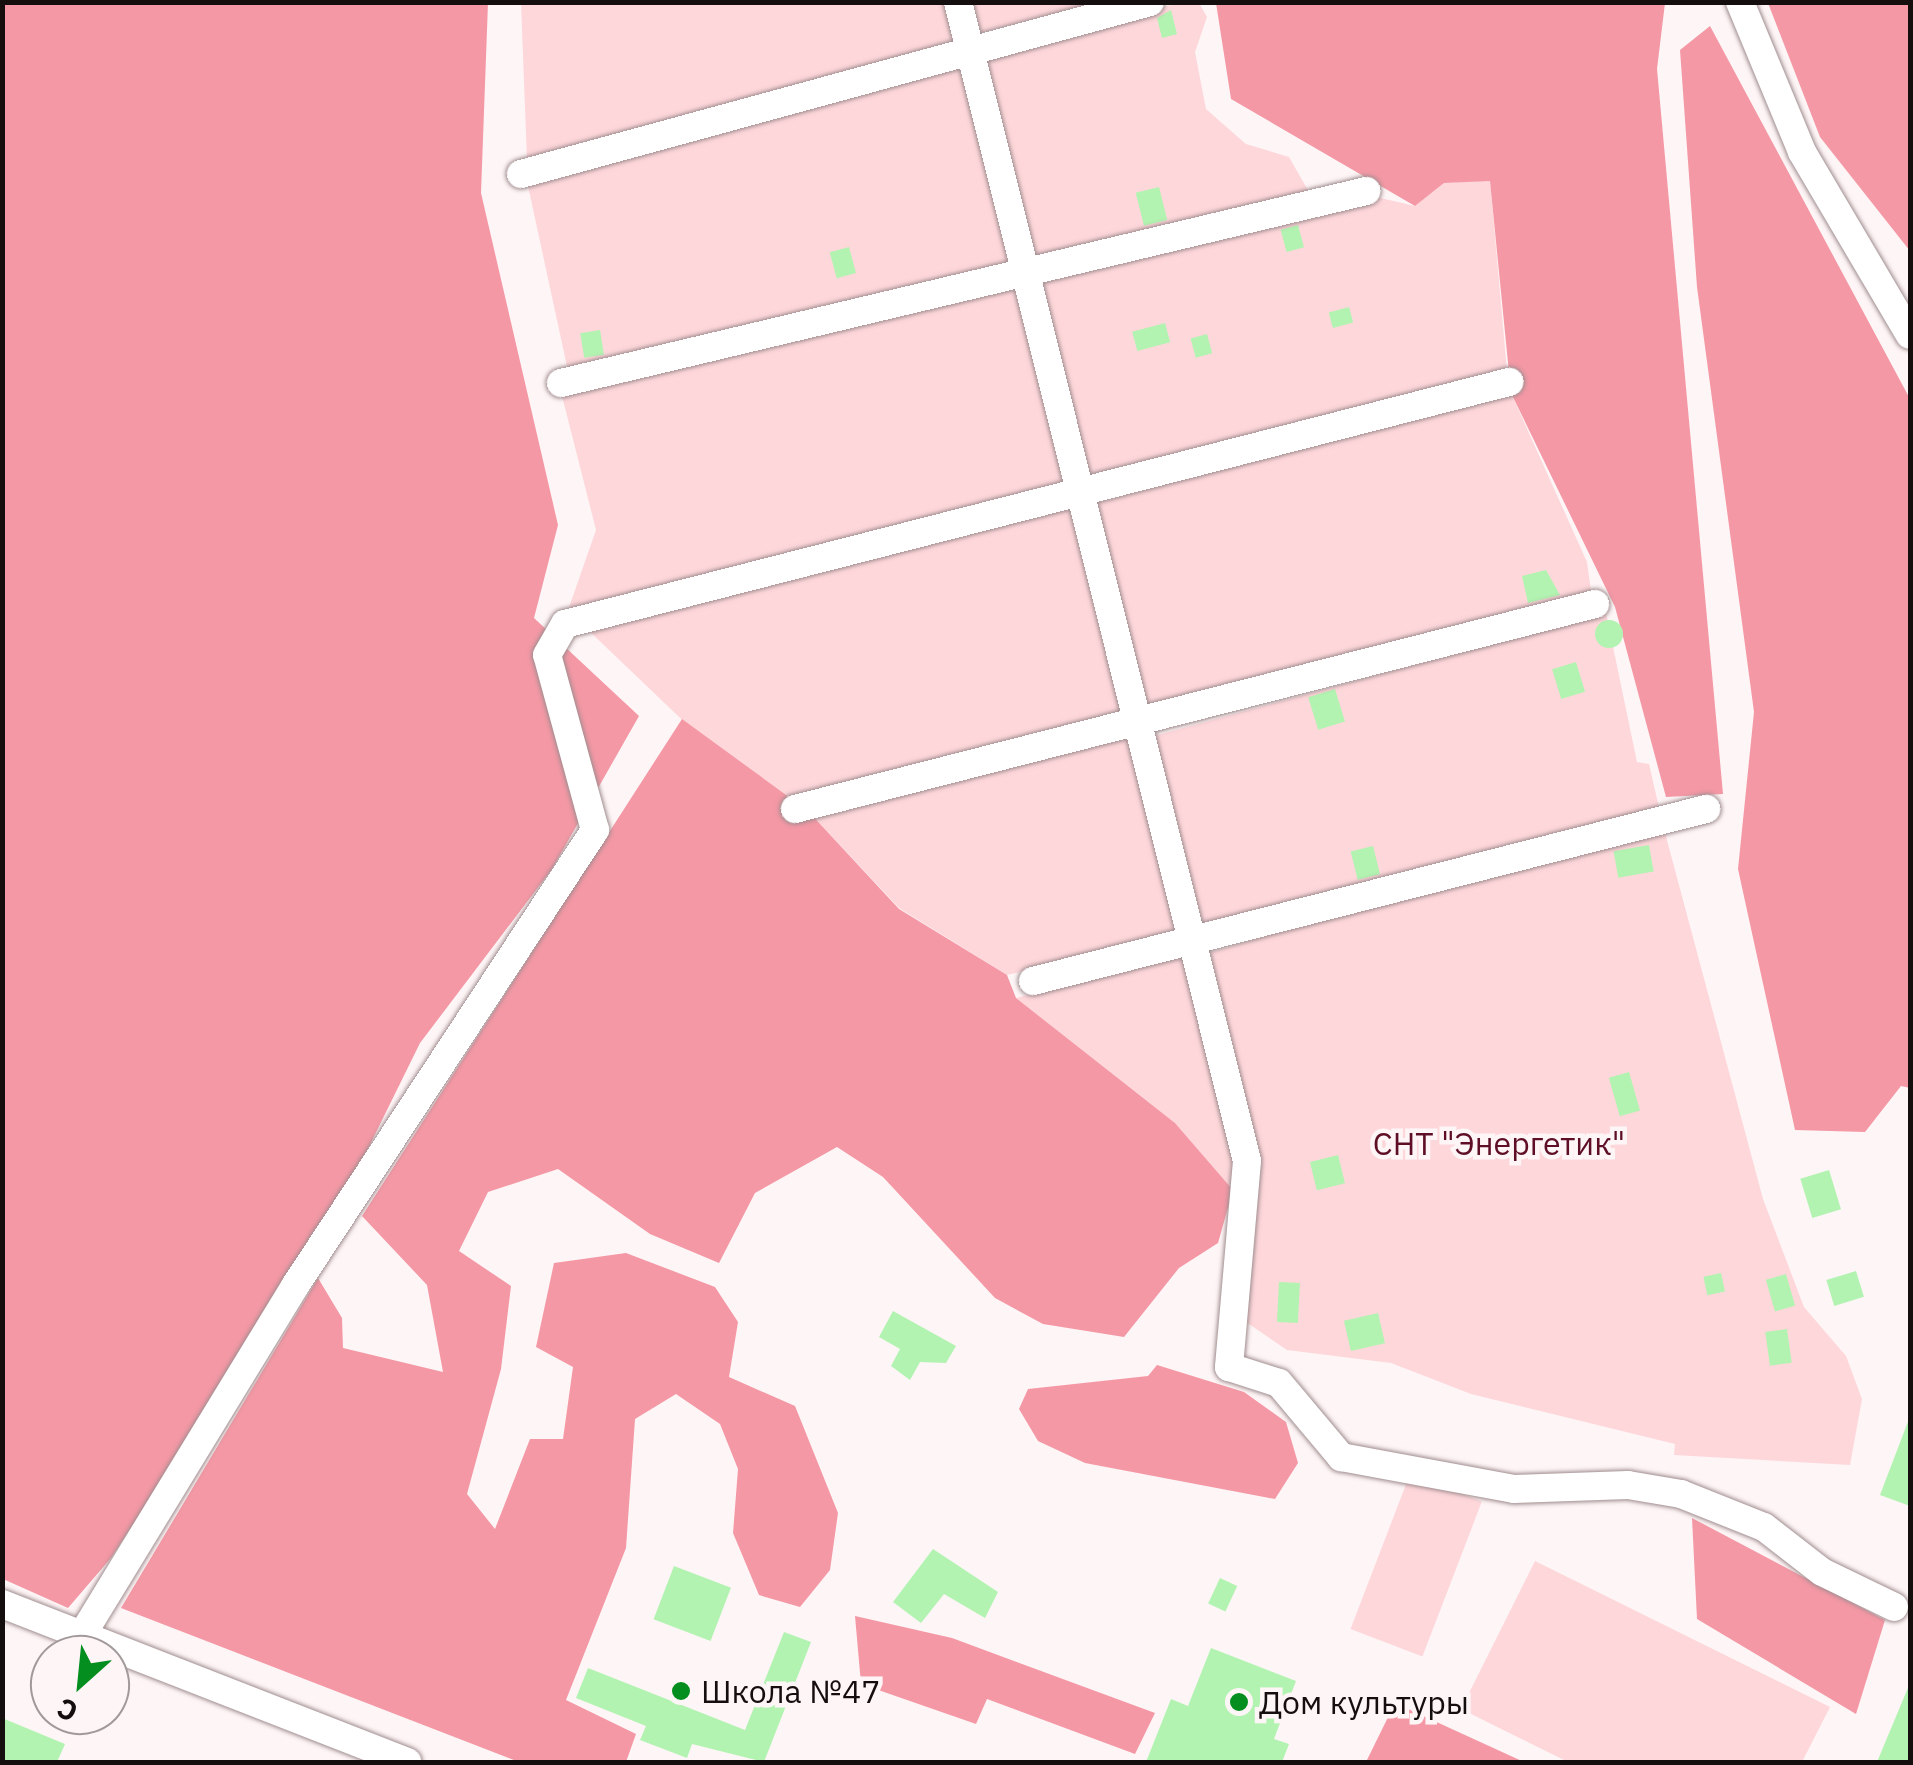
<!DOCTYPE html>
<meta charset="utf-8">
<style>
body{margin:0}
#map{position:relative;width:1913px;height:1765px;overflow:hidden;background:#fef5f6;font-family:"IBM Plex Sans",sans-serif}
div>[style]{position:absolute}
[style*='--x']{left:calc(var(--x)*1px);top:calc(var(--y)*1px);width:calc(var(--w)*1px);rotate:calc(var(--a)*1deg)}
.green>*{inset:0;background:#fed7db;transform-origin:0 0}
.forest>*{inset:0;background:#f498a5}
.building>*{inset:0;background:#b2f3b1;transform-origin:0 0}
.round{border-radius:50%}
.roads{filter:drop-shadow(0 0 2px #a08d8f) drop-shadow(0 0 2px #a08d8f)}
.minor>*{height:28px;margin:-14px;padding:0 14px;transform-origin:14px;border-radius:14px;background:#fff}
.dots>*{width:28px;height:28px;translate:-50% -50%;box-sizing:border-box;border:5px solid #fef5f6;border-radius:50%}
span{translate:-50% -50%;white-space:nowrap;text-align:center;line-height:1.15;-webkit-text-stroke:9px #fef5f6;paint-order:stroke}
.park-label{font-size:32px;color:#5f0f25}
.poi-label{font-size:32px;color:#150e0f}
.left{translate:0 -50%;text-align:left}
.frame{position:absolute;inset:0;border:5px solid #150e0f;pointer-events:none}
.north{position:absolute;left:30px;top:1635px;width:100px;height:100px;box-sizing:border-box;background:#fef5f6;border:2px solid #a1999a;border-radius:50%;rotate:207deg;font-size:28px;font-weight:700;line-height:40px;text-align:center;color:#150e0f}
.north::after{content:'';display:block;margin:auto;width:35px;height:45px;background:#038e1f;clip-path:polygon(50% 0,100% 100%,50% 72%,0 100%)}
</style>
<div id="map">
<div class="green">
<div style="clip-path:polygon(971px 2px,1094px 3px,980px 33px)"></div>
<div style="clip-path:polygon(521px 3px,950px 3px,1076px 491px,566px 616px,596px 530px,561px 392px,568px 371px,528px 186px)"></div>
<div style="clip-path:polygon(1181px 3px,1199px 3px,1207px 17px,1195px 52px,1206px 109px,1246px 144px,1289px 157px,1309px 192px,1034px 256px,977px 48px)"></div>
<div style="clip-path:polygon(1490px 180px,1508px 382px,1089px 486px,1037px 276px,1372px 196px,1415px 206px,1444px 183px)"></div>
<div style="clip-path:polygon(1511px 393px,1587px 562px,1592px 598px,1145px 716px,1095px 503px)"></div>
<div style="clip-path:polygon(1076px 505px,1130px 721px,790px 799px,699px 736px,586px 628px)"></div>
<div style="clip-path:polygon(1606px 613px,1637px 762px,1649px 764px,1660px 812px,1199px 934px,1150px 737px)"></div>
<div style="clip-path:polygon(1127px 734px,1180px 937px,1007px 975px,899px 908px,808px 811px)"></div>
<div style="clip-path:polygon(1664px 829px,1763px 1199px,1804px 1307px,1846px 1356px,1862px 1399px,1850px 1465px,1674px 1455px,1675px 1444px,1471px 1394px,1391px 1363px,1287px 1350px,1246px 1322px,1258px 1163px,1205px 954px,1573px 845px)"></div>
<div style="clip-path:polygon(1187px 956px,1237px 1159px,1233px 1190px,1175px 1123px,1016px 998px)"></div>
<div style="left:1410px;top:1474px;width:77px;height:166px;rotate:21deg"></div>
<div style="clip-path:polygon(1535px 1561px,1830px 1707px,1802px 1762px,1568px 1762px,1461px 1709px)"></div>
</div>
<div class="forest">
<div style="clip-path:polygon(3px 3px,488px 3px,481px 193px,558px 525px,534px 618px,639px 716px,552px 869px,420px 1043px,325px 1236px,111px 1558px,68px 1608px,3px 1579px)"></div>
<div style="clip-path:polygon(1216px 3px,1665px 3px,1657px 69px,1723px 794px,1666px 797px,1615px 607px,1511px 393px,1490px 181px,1444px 183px,1415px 206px,1231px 99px)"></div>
<div style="clip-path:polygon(1768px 3px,1910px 3px,1910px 251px,1820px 137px)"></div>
<div style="clip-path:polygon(1710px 26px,1910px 399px,1910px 1088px,1901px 1086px,1865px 1132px,1795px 1130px,1738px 869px,1754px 712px,1697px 287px,1680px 50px)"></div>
<div style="clip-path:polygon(682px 719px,808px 811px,899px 909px,1007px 975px,1016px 998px,1175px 1123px,1233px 1190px,1218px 1243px,1179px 1268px,1124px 1337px,1043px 1324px,995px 1298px,883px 1177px,837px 1147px,755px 1193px,719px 1263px,650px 1234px,558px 1169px,488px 1192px,459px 1251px,511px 1286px,501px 1369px,467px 1494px,495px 1529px,530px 1439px,563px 1439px,573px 1367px,536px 1347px,554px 1263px,626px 1253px,715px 1287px,738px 1322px,729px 1377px,795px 1406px,838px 1513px,830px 1570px,800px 1607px,759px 1595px,733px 1533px,738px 1469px,720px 1424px,676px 1394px,635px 1419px,626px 1548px,566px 1700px,636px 1734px,626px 1762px,519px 1762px,121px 1608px,318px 1278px,342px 1318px,343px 1348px,443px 1372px,427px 1285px,362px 1216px)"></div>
<div style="clip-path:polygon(1157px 1365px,1244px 1392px,1286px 1422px,1298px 1463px,1275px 1499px,1085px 1463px,1038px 1441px,1019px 1409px,1028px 1389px,1148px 1376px)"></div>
<div style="clip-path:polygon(1692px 1518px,1885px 1620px,1856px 1714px,1697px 1619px)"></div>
<div style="clip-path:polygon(855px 1616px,952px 1638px,1155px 1713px,1135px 1754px,987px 1699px,976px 1724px,861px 1684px)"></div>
<div style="clip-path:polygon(1395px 1703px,1524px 1762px,1366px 1762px)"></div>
</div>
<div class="building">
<div style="clip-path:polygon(1171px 10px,1177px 34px,1162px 38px,1157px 18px)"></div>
<div style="left:1159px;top:187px;width:34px;height:24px;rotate:76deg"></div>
<div style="left:1298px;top:225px;width:23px;height:18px;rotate:75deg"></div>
<div style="left:849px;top:247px;width:27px;height:20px;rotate:75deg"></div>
<div style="left:1349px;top:307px;width:16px;height:21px;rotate:75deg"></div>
<div style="left:1165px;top:323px;width:20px;height:34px;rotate:75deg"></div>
<div style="left:600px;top:330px;width:25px;height:20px;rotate:81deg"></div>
<div style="left:1207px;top:334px;width:20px;height:17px;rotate:75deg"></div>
<div style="clip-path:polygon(1546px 570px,1560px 595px,1528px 603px,1522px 576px)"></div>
<div class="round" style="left:1595px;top:620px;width:28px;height:28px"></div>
<div style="left:1576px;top:662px;width:31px;height:25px;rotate:73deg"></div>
<div style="left:1335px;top:689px;width:34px;height:28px;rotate:73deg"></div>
<div style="left:1649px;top:845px;width:27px;height:36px;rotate:80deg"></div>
<div style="left:1373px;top:846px;width:29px;height:23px;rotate:76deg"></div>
<div style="left:1629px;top:1072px;width:40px;height:21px;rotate:74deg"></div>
<div style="left:1338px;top:1155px;width:29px;height:29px;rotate:76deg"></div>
<div style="left:1829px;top:1170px;width:41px;height:30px;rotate:73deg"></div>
<div style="left:1856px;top:1271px;width:27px;height:31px;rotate:73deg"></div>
<div style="left:1721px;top:1273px;width:19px;height:18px;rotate:78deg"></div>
<div style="left:1786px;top:1274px;width:33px;height:21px;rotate:74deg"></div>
<div style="left:1279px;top:1282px;width:21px;height:40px;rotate:3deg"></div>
<div style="clip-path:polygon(893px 1311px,956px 1346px,946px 1363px,920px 1362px,910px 1380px,891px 1366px,900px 1349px,879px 1337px)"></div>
<div style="left:1378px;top:1313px;width:31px;height:35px;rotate:77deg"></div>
<div style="left:1787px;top:1329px;width:34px;height:22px;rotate:82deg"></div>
<div style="clip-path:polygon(1909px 1419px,1910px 1419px,1910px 1506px,1880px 1495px)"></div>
<div style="clip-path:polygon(933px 1549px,998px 1592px,985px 1618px,944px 1594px,921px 1623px,893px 1602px)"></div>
<div style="left:674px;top:1566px;width:61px;height:57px;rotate:21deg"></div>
<div style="left:1220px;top:1578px;width:19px;height:28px;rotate:25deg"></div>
<div style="clip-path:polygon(784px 1632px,811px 1642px,764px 1762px,692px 1744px,687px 1758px,640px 1740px,646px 1726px,576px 1698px,588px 1668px,745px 1730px)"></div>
<div style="clip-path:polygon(1211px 1648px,1296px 1681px,1274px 1739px,1289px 1744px,1282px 1762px,1146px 1762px,1171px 1699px,1188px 1706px)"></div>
<div style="clip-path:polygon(1910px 1683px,1910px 1762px,1877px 1762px)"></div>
<div style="clip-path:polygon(2px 1718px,65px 1744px,57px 1762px,2px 1762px)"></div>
</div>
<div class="roads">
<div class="minor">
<div style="--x:958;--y:2;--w:1194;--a:76"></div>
<div style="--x:1247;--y:1161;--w:207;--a:95"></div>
<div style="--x:1229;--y:1367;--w:52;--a:17.7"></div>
<div style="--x:1279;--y:1383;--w:97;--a:50"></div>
<div style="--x:1341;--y:1457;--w:176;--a:10.5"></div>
<div style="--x:1514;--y:1489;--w:114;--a:-2"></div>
<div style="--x:1628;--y:1485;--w:54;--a:9.6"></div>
<div style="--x:1681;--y:1494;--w:89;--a:21.7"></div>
<div style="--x:1764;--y:1527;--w:73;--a:37.8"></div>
<div style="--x:1822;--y:1572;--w:80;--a:25.9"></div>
<div style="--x:1740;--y:2;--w:162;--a:67.5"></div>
<div style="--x:1802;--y:152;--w:212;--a:59.5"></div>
<div style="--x:521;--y:174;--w:652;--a:-15.29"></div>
<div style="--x:561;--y:383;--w:828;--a:-13.41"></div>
<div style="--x:795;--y:809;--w:826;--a:-14.37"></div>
<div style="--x:1033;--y:981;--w:695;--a:-14.34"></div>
<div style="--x:2;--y:1604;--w:435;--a:21.3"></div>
<div style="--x:82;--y:1635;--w:409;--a:-58.6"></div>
<div style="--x:295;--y:1286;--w:546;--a:-56.66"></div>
<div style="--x:595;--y:830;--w:181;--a:-105.3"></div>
<div style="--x:547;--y:655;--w:36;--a:-60"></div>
<div style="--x:565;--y:624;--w:975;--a:-14.38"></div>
</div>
</div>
<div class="dots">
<div style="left:681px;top:1691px;background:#038e1f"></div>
<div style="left:1239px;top:1702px;background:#038e1f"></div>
</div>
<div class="park-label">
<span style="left:1499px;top:1143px">СНТ "Энергетик"</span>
</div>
<div class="poi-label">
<span class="left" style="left:701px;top:1691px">Школа №47</span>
<span class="left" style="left:1259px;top:1702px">Дом культуры</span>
</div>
<div class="frame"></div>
<div class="north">С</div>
</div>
